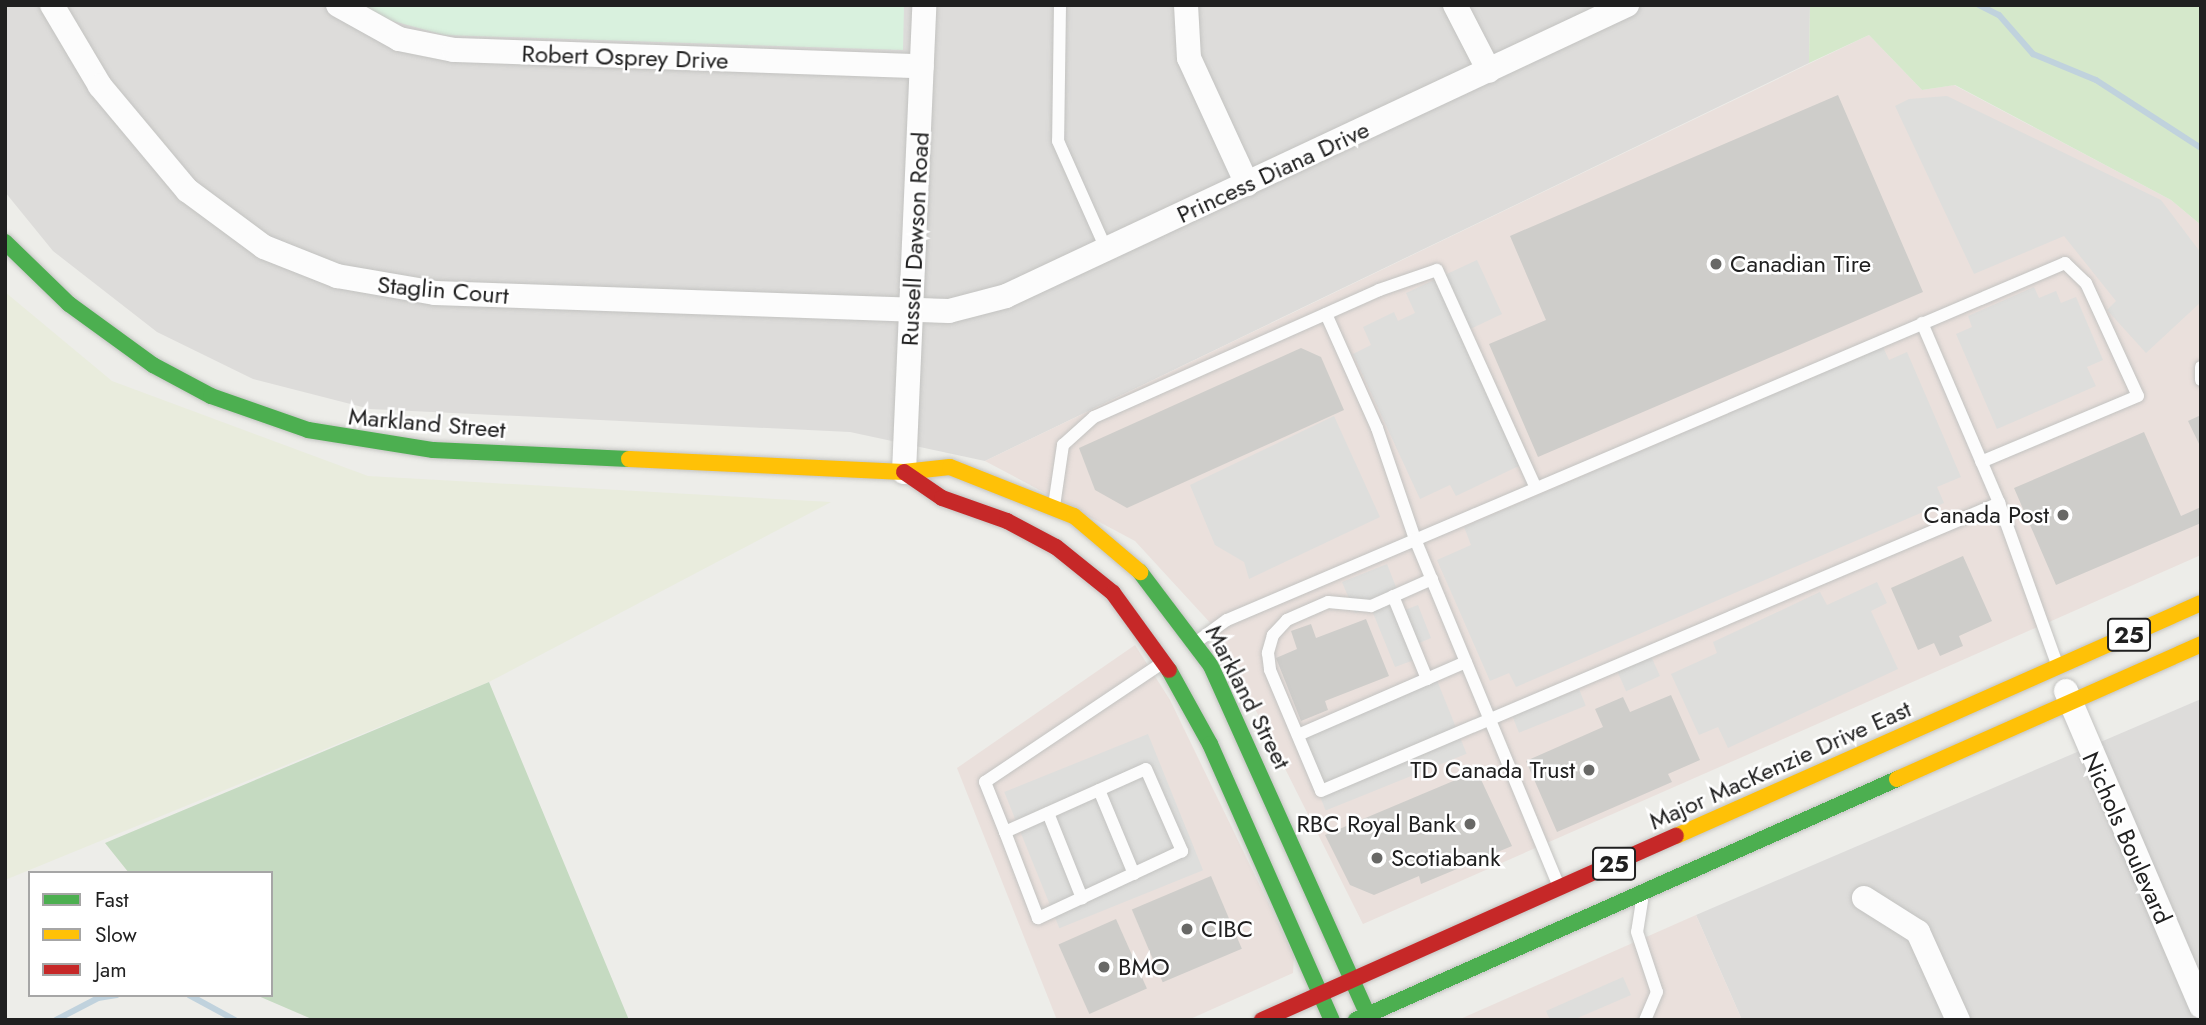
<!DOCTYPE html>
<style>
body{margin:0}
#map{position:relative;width:2206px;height:1025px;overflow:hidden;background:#edede9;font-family:Jost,sans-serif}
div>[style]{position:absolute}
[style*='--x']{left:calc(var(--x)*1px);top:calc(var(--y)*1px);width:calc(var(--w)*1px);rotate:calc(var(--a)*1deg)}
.residential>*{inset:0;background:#dddcda}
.commercial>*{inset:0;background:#eae0dc}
.farmland>*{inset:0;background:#e9ecdd}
.grass>*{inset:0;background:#d5e8cb}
.forest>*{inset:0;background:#c5dac1}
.park>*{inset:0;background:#d9f1de}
.parking>*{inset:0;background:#dededc;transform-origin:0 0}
.stream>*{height:6px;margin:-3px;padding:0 3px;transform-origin:3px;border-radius:3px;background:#c0d2dd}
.building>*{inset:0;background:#cecdca;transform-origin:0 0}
.roads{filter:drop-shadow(0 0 2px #c3c3c1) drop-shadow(0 0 2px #c3c3c1)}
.lane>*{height:12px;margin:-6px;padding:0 6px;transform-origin:6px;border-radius:6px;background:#fcfcfc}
.street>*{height:24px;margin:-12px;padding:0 12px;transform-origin:12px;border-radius:12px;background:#fcfcfc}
.fast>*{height:16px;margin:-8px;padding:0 8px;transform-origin:8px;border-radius:8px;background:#4caf50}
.slow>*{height:16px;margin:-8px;padding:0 8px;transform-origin:8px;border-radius:8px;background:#ffc107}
.jam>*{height:16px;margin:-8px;padding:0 8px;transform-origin:8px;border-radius:8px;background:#c62828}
.dots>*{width:19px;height:19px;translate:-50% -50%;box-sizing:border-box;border:4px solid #fff;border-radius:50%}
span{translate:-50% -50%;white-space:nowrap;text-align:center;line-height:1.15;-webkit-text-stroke:5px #fff;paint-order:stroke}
.shield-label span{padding:2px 5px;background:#fff;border:2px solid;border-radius:5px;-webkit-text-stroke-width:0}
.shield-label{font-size:23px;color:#202020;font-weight:700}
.street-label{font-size:24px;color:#202020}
.poi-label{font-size:24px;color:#202020}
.left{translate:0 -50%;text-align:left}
.right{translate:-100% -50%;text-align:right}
.frame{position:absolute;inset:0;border:7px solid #202020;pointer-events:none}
.legend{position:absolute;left:28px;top:871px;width:245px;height:126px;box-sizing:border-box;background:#fff;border:2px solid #a6a6a6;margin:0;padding:9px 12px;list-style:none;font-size:21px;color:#202020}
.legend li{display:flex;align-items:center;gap:14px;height:35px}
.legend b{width:35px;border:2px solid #a6a6a6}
</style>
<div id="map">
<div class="residential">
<div style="clip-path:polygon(5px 5px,1810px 5px,1809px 63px,985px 461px,850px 432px,370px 409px,253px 379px,157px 332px,53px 251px,5px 192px)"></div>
<div style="clip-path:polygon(2201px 699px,2201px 1020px,1742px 1020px,1696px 915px)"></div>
</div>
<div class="commercial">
<div style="clip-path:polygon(1869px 35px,1922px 90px,1954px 85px,2171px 200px,2201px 225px,2201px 555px,1363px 924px,1214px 627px,1135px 541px,985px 461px)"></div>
<div style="clip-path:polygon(1135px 645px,1170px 700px,1294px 956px,1293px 973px,1188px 1020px,1057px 1020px,957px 768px)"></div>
<div style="clip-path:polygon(1696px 915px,1742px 1020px,1458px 1020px)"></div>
</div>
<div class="farmland">
<div style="clip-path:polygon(5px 292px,112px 381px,368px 476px,831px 502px,489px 682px,5px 880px)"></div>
</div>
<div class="grass">
<div style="clip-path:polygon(1810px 5px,2201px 5px,2201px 225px,2171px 200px,1955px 85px,1922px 90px,1869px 35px,1809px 63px)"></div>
</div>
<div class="forest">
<div style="clip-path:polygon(489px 682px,629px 1020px,314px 1020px,256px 995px,271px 995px,271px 873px,129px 873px,105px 843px)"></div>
</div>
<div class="park">
<div style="clip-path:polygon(365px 5px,904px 5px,903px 50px,444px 35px,382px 18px)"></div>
</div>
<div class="parking">
<div style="clip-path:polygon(1947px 96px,2161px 200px,2201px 253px,2201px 302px,2146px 353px,2107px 310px,2116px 301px,2064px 236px,1974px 274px,1895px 106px,1909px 99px)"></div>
<div style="clip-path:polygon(1477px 260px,1502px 314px,1464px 332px,1525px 463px,1456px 496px,1450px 485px,1420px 499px,1353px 354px,1371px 345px,1363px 327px,1394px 312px,1398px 321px,1415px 313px,1406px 293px)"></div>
<div style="clip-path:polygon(2034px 287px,2039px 298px,2056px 291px,2061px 303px,2076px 297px,2103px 360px,2087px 367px,2096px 386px,1997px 429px,1956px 334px,1972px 327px,1968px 316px)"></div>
<div style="clip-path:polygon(1883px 347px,1889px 360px,1907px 352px,1961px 477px,1937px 487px,1944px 503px,1516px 687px,1509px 673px,1490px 681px,1437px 560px,1471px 545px,1464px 527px)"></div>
<div style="clip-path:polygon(1334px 416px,1380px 517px,1249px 579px,1244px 562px,1215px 545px,1190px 485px)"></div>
<div style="clip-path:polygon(1387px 564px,1405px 610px,1418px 605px,1431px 638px,1417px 644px,1422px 657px,1395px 667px,1371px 608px,1355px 613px,1342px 582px)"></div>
<div style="clip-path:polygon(1877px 582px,1887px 603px,1871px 611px,1898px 669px,1728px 748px,1718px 727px,1699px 735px,1671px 674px,1717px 653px,1713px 642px,1820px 592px,1827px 605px)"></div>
<div style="left:1651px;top:656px;width:22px;height:37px;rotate:66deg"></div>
<div style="left:1434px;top:673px;width:87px;height:152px;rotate:68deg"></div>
<div style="left:1579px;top:689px;width:18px;height:72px;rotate:68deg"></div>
<div style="left:1148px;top:734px;width:147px;height:155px;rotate:68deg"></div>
<div style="clip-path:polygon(1623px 977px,1631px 995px,1573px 1020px,1550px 1020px,1546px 1011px)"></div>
</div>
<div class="stream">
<div style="--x:1979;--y:5;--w:22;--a:27"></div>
<div style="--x:1999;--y:15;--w:52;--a:48.9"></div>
<div style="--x:2033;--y:54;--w:68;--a:22.4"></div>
<div style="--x:2096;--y:80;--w:125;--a:32.9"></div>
<div style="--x:189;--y:995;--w:52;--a:28.5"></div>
<div style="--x:56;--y:1020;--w:47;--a:-27.6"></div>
<div style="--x:98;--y:998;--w:19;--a:-9"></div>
</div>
<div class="building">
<div style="clip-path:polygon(1838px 95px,1923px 292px,1538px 457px,1489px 344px,1546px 320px,1510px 236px)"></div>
<div style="clip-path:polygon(1301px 348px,1321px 357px,1344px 410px,1127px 508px,1095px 490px,1079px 448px)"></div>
<div style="clip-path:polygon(2201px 415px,2201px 448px,2188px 421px)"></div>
<div style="clip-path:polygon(2144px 432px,2181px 516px,2201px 507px,2201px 523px,2056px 585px,2014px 488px)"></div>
<div style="clip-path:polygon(1963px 556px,1992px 621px,1959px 636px,1963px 646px,1940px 656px,1934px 643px,1918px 650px,1891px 588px)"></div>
<div style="clip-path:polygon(1366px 619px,1389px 676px,1325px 701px,1328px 710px,1301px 721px,1276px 658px,1297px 649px,1291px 631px,1311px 624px,1316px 638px)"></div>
<div style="clip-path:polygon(1671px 695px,1700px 760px,1668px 774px,1672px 782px,1557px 832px,1526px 761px,1603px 727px,1595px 709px,1623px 697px,1630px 712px)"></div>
<div style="clip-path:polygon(1477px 771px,1512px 846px,1421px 884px,1419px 876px,1374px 895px,1350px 885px,1325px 835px)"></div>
<div style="left:1211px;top:876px;width:79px;height:86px;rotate:67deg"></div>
<div style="left:1116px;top:919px;width:76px;height:63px;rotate:66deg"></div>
</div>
<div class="roads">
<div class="lane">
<div style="--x:1060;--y:5;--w:136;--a:90.8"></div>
<div style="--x:1058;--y:141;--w:118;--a:66"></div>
<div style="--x:1326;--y:314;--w:125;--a:65.9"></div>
<div style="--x:1377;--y:428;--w:117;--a:71.1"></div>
<div style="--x:1415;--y:539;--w:373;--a:67.5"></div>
<div style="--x:1922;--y:323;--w:196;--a:66.8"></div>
<div style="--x:1999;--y:503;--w:171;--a:70.2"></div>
<div style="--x:2201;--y:367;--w:13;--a:90"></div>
<div style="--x:1054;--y:506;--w:62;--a:-81.6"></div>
<div style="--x:1063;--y:445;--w:42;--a:-42.1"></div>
<div style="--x:1094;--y:417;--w:312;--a:-24"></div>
<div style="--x:1379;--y:290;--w:61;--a:-19"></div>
<div style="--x:1437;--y:270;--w:239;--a:65.6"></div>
<div style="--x:1432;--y:579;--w:67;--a:156.1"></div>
<div style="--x:1371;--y:606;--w:43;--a:-174.7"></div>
<div style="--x:1328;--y:602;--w:45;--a:156.3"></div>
<div style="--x:1287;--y:620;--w:21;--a:133"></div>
<div style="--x:1273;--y:635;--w:19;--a:106"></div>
<div style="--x:1268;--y:653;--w:17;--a:83"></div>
<div style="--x:1270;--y:670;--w:131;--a:67.1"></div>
<div style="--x:1321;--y:791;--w:737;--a:-23.01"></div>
<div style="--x:1393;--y:596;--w:90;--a:67.7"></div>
<div style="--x:1195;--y:643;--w:39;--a:-36"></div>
<div style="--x:1227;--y:620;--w:911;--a:-23.07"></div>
<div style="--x:2065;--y:263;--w:29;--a:44"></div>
<div style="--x:2086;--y:283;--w:124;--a:65.3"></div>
<div style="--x:2138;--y:396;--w:170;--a:157.2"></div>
<div style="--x:1298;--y:735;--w:183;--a:-23.5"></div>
<div style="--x:1099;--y:790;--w:91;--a:67.4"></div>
<div style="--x:1048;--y:813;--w:92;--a:68.2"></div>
<div style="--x:1005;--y:832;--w:154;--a:-24.1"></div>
<div style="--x:1146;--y:769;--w:90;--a:66.3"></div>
<div style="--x:1182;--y:851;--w:159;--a:155"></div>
<div style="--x:1038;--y:918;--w:92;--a:-111"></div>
<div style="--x:1005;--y:832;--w:54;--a:-111.8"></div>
<div style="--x:985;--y:782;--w:213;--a:-33.9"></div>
<div style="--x:1642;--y:901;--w:31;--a:99"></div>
<div style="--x:1637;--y:932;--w:63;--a:71.6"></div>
<div style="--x:1657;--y:992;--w:30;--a:113"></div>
</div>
<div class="street">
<div style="--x:52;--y:5;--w:94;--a:59.3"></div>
<div style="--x:100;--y:86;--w:136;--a:50.1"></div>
<div style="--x:187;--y:190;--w:96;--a:36.5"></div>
<div style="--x:264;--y:247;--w:79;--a:21.7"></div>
<div style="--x:337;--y:276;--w:99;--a:9.8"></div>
<div style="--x:435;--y:293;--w:514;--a:2.01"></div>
<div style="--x:949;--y:311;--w:59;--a:-14.7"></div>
<div style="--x:1006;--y:296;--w:686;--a:-25.11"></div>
<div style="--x:338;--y:5;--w:70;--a:29.1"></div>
<div style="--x:399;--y:39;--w:56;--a:11.3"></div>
<div style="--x:454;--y:50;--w:468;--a:2"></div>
<div style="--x:1186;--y:5;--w:53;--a:86.8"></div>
<div style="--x:1189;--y:58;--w:139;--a:65.3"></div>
<div style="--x:1455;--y:5;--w:74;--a:62.7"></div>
<div style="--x:904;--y:472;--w:467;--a:-87.5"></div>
<div style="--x:2066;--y:691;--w:343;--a:66.8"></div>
<div style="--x:1864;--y:898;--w:64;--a:32.2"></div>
<div style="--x:1918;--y:932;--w:97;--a:65.6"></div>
</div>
<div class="fast">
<div style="--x:5;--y:242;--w:89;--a:44.1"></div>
<div style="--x:69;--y:304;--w:104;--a:36"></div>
<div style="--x:153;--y:365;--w:66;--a:28.1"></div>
<div style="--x:211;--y:396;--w:103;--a:19.3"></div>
<div style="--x:308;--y:430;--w:127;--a:9.1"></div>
<div style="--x:433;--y:450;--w:196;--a:2.6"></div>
<div style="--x:1140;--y:572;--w:118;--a:52.9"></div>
<div style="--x:1211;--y:666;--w:373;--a:65.8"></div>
<div style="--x:1169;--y:670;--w:85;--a:61"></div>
<div style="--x:1210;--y:744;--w:302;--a:66.2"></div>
<div style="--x:1356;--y:1020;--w:592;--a:-24.01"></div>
</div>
<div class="slow">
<div style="--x:629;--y:459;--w:275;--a:2.7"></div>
<div style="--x:904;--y:472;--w:46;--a:-6.2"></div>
<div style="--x:950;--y:467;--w:133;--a:21.6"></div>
<div style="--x:1074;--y:516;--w:87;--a:40.3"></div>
<div style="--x:1897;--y:779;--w:333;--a:-23.9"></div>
<div style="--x:1676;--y:836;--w:574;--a:-23.93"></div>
</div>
<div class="jam">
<div style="--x:904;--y:472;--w:46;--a:34.4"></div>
<div style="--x:942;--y:498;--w:69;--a:19.5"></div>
<div style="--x:1007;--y:521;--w:55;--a:28"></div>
<div style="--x:1056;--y:547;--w:73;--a:38.9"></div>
<div style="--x:1113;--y:593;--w:95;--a:54"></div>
<div style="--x:1262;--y:1020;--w:453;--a:-24"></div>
</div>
</div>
<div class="dots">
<div style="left:1716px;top:264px;background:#686866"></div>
<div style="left:2063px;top:515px;background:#686866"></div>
<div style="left:1589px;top:770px;background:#686866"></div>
<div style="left:1470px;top:824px;background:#686866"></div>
<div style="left:1377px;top:858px;background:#686866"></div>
<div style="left:1187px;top:929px;background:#686866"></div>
<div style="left:1104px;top:967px;background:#686866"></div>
</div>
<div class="shield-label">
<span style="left:2129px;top:635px">25</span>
<span style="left:1614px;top:864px">25</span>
</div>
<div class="street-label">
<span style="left:625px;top:57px;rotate:2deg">Robert Osprey Drive</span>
<span style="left:1273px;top:172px;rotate:-25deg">Princess Diana Drive</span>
<span style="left:915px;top:239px;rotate:-87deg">Russell Dawson Road</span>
<span style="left:443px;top:290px;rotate:5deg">Staglin Court</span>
<span style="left:427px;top:423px;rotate:5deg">Markland Street</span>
<span style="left:1248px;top:697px;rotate:63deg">Markland Street</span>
<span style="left:1780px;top:765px;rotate:-24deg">Major MacKenzie Drive East</span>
<span style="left:2127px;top:838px;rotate:66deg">Nichols Boulevard</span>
</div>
<div class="poi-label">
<span class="left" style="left:1730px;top:264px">Canadian Tire</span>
<span class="right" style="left:2049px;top:515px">Canada Post</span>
<span class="right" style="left:1575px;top:770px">TD Canada Trust</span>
<span class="right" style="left:1456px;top:824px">RBC Royal Bank</span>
<span class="left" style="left:1391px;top:858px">Scotiabank</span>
<span class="left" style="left:1201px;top:929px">CIBC</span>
<span class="left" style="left:1118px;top:967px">BMO</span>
</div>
<div class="frame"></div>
<ul class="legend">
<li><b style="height:9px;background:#4caf50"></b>Fast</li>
<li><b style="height:9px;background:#ffc107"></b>Slow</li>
<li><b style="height:9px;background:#c62828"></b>Jam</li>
</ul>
</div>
